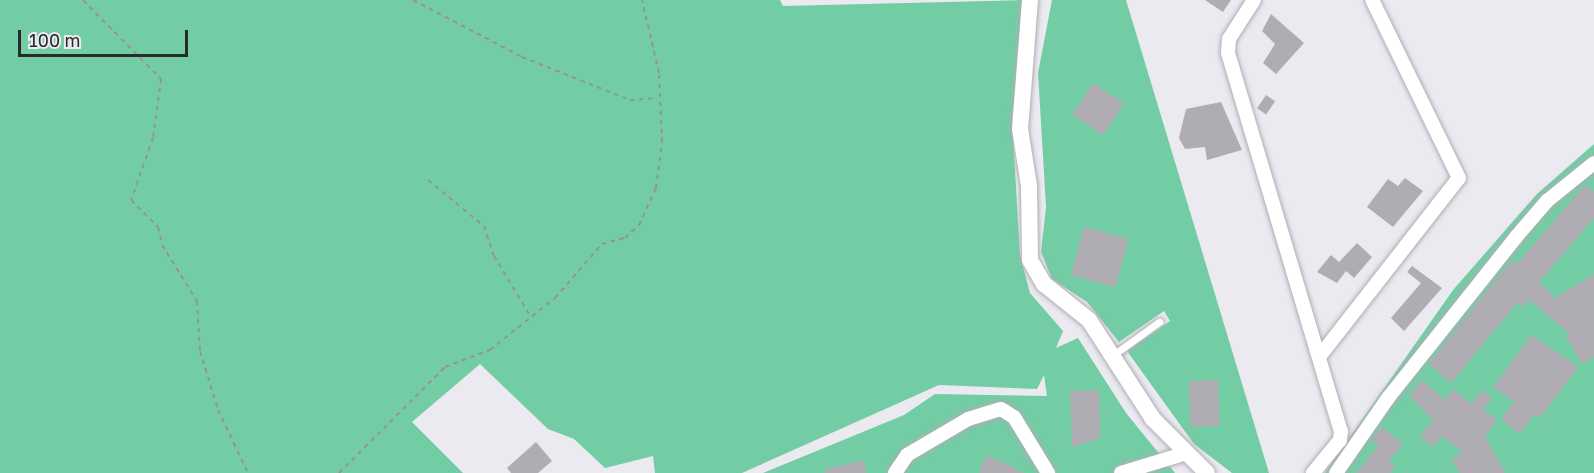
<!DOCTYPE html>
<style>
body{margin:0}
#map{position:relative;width:1594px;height:473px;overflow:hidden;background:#ebeaf1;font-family:"Golos Text",sans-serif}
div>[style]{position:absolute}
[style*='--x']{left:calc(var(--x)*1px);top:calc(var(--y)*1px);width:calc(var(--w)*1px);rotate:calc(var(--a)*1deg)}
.green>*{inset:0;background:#73cda4}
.building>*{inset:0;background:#afadb3;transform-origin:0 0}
.path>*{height:2px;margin-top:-1px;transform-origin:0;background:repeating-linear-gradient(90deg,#939397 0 4.5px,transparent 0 9px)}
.roads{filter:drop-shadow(0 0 2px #afaeb5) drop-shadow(0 0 2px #afaeb5)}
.service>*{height:7px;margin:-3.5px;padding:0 3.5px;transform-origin:3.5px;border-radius:3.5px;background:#fff}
.minor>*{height:14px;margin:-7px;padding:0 7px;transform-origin:7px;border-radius:7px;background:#fff}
.tertiary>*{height:16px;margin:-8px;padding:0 8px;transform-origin:8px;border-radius:8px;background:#fff}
span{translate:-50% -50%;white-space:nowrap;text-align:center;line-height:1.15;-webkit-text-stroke:4.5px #ebeaf1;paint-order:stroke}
.scale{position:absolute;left:18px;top:30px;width:170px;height:27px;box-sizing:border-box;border:3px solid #29292b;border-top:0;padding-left:8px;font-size:18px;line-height:21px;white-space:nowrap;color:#29292b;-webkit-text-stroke:4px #ebeaf1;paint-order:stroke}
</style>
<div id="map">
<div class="green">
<div style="clip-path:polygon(0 0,780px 0,783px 6px,1023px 0,1012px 120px,1020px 255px,1030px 293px,1063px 331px,1056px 348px,1078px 338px,1126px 413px,1175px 473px,763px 473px,904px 415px,935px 394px,1047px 396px,1044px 375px,1037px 389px,939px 385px,742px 473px,655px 473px,653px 456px,605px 468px,574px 439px,548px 429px,480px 364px,412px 422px,463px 473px,0 473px)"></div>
<div style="clip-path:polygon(1052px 0,1126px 0,1269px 473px,1232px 473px,1194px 444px,1127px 351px,1170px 321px,1164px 311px,1119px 342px,1087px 302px,1052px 279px,1041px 252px,1046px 207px,1038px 73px)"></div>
<div style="clip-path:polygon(1594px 144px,1594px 473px,1325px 473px,1453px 290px,1537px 194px)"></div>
</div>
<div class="building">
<div style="clip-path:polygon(1205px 0,1231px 0,1223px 12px)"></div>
<div style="clip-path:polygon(1271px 14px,1304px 43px,1276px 74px,1263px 63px,1275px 44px,1262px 31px)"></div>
<div style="left:1093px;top:83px;width:37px;height:38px;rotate:33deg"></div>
<div style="left:1266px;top:95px;width:11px;height:16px;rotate:34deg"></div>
<div style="clip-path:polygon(1221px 102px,1242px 150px,1207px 160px,1205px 147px,1185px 149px,1179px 138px,1186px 109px)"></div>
<div style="clip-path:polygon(1405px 178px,1423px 191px,1393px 227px,1367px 207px,1388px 179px,1398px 186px)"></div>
<div style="clip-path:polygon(1585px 185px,1594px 192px,1594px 218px,1539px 282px,1555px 298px,1594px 274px,1594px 357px,1582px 364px,1566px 336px,1570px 334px,1529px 300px,1523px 307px,1518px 302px,1451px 383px,1429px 364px,1512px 260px,1517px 264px)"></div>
<div style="left:1084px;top:227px;width:46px;height:50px;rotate:15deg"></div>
<div style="clip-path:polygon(1357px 243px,1372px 257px,1354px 278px,1346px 271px,1337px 283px,1317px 272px,1331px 255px,1339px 262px)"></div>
<div style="clip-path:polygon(1412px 266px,1442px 288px,1404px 331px,1391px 318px,1421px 283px,1407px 272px)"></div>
<div style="clip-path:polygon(1531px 335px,1578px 367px,1540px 418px,1534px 414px,1520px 434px,1501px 420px,1514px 401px,1493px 387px)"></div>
<div style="left:1218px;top:380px;width:46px;height:29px;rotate:88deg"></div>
<div style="clip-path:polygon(1422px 380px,1445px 400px,1453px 389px,1472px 404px,1482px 390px,1492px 398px,1483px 410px,1497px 420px,1485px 437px,1505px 473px,1460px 473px,1451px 460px,1462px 452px,1442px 436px,1433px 447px,1420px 436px,1433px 420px,1409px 395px)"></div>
<div style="clip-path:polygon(1099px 390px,1100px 438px,1072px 447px,1070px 391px)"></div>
<div style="clip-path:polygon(1382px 427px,1403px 444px,1389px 461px,1396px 466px,1390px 473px,1356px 473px,1378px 446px,1371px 440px)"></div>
<div style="clip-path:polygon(536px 442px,552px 461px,538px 473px,511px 473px,507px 468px)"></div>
<div style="clip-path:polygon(987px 455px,1025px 473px,979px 473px)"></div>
<div style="clip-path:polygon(864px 460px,866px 473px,825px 473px,825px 469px)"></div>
</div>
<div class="path">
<div style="--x:83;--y:0;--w:111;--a:45.4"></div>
<div style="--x:161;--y:79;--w:60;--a:97.7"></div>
<div style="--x:153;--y:138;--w:66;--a:109.5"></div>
<div style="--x:131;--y:200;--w:38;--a:45"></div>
<div style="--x:158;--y:227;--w:18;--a:77"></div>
<div style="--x:162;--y:245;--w:66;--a:58"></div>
<div style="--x:197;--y:301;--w:50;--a:86.6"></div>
<div style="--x:200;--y:351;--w:62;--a:73"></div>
<div style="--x:218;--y:410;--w:70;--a:64.5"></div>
<div style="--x:413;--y:0;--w:123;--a:27.6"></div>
<div style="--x:522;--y:57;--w:116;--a:21.7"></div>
<div style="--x:630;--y:100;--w:27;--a:-4"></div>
<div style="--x:428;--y:180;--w:72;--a:39.4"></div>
<div style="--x:484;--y:226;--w:32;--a:72"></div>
<div style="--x:494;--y:256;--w:71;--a:58.8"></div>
<div style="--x:339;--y:473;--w:150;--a:-45"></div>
<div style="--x:445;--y:367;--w:48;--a:-20.7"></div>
<div style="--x:490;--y:350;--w:83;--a:-38.7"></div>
<div style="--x:555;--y:298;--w:72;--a:-49"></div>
<div style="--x:602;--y:244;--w:24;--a:-15"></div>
<div style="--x:625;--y:238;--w:19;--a:-43"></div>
<div style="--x:639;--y:225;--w:41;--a:-65.3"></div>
<div style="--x:656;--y:188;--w:46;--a:-82.6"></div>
<div style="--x:662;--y:142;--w:69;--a:-92.5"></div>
<div style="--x:659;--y:73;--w:75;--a:-103.1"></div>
</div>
<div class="roads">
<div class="service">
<div style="--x:1113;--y:355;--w:57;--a:-35.7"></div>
</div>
<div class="minor">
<div style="--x:1254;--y:0;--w:46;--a:122.7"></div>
<div style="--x:1229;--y:39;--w:14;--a:94"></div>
<div style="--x:1228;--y:53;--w:395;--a:73.4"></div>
<div style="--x:1341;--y:431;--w:9;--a:96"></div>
<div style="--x:1340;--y:440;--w:43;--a:129.3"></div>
<div style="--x:1319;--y:357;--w:227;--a:-52"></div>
<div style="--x:1459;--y:178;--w:198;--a:-116"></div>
<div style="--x:895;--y:473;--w:22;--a:-56"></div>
<div style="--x:907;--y:455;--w:71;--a:-30.5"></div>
<div style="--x:968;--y:419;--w:34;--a:-17"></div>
<div style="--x:1001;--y:409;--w:15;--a:32"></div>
<div style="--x:1014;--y:417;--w:66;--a:58.7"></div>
<div style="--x:1121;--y:473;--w:65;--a:-17"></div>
<div style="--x:1336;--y:473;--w:91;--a:-55.3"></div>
<div style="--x:1388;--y:398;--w:206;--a:-51.5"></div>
<div style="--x:1516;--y:237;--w:48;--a:-49.3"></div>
<div style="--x:1547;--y:201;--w:60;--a:-39"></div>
</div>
<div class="tertiary">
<div style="--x:1030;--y:0;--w:129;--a:94.4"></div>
<div style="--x:1020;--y:129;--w:58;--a:81"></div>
<div style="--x:1029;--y:186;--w:74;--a:89.2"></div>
<div style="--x:1030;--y:260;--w:28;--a:60"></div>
<div style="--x:1044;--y:284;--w:58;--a:38.7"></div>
<div style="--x:1089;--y:320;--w:118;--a:57.1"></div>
<div style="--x:1153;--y:419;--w:76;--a:45"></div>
</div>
</div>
<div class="scale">100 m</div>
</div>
